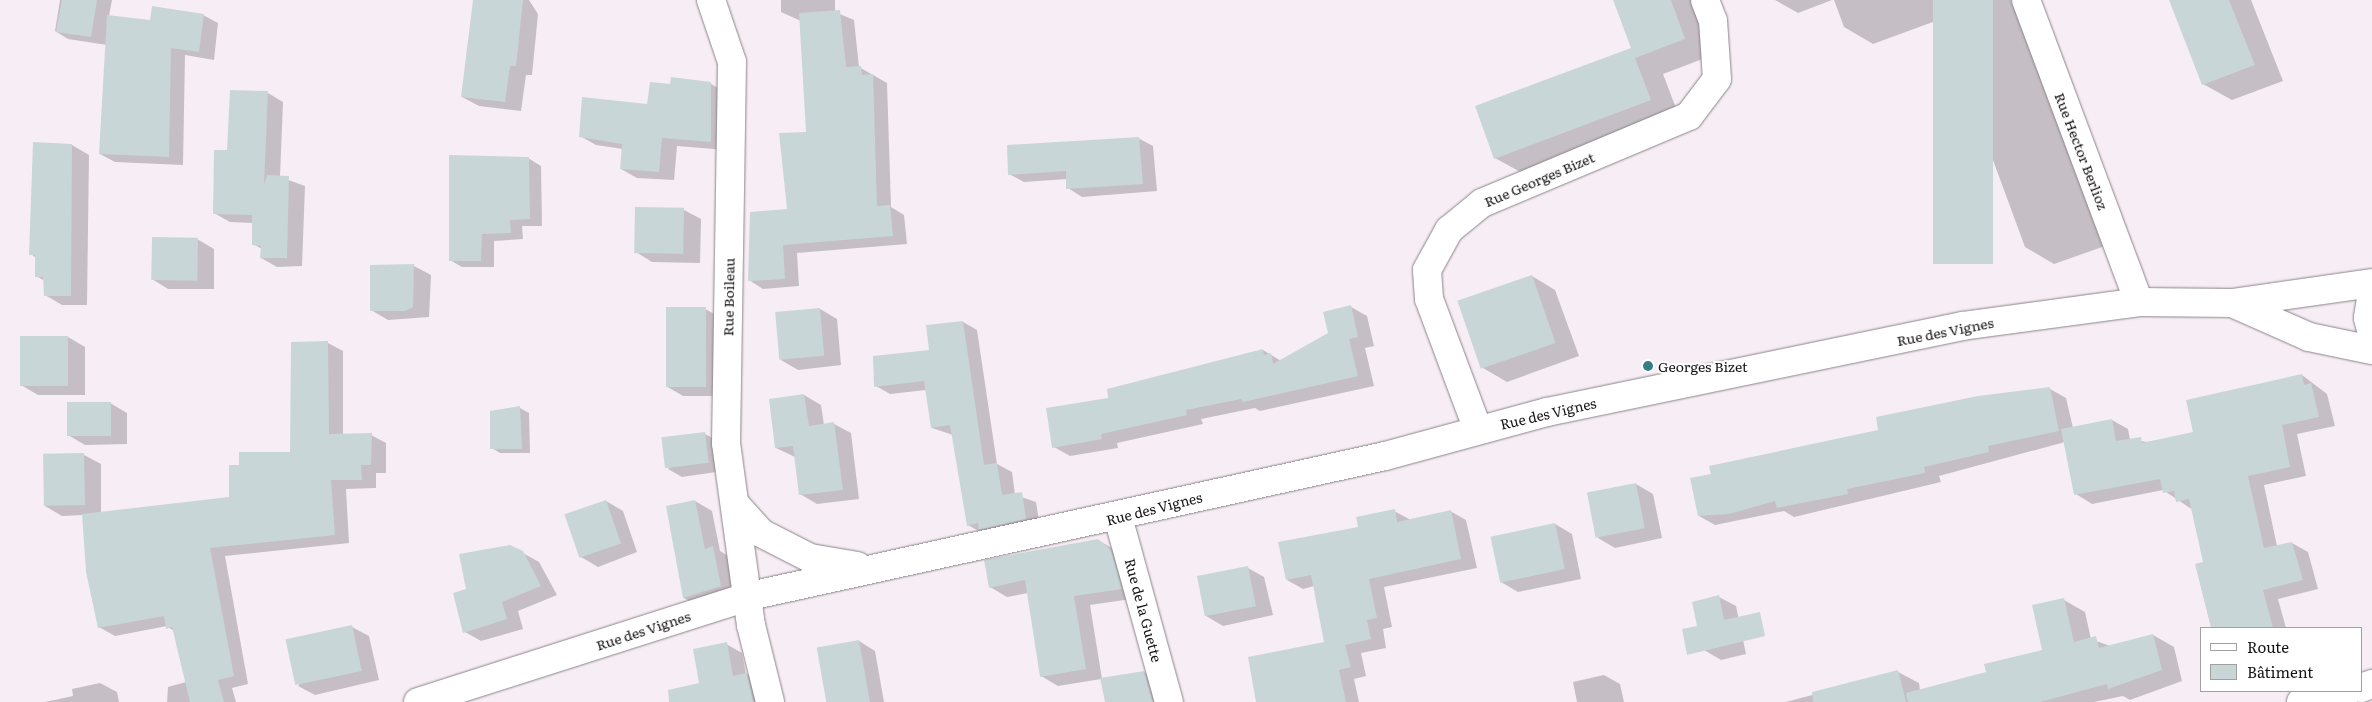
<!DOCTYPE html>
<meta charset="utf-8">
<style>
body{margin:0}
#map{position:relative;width:2372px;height:702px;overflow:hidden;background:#f7eef5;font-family:Literata,serif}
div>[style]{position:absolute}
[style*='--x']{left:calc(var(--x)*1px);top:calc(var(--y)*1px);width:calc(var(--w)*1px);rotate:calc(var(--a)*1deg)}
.shadow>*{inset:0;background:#0003}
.building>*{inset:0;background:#c9d6d8;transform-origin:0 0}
.roads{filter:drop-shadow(0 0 1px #8b8389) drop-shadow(0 0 1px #8b8389)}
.street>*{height:28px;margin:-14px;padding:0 14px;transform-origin:14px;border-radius:14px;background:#fff}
.secondary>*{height:28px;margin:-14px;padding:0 14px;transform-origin:14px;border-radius:14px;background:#fff}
.dots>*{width:14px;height:14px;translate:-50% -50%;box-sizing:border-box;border:2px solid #fff;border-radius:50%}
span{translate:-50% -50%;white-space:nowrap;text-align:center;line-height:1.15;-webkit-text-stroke:4px #fff;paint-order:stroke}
.street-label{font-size:14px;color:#171416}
.poi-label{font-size:14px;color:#171416}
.left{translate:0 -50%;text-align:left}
.legend{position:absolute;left:2200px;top:627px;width:162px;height:65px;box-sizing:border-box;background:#fff;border:1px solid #a2a1a2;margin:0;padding:6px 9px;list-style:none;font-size:15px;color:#171416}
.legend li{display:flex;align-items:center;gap:10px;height:25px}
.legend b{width:25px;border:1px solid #a2a1a2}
</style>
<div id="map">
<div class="shadow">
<div style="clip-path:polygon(60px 0,112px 0,109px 16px,151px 22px,203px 15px,218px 23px,214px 60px,185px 55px,183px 165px,115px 162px,100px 154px,107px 45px,68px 39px,55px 31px)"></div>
<div style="clip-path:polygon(478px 0,529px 0,538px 14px,532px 75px,526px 75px,521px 111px,479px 106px,462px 97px)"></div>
<div style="clip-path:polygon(781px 0,835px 0,835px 12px,854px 20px,859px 67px,887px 83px,891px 207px,904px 215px,907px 244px,797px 253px,799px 286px,763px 289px,749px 280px,788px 210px,808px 133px,801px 21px,781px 12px)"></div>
<div style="clip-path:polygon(1614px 0,1693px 0,1713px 55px,1663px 74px,1679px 116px,1524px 174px,1495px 158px,1632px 48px)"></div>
<div style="clip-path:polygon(1775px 0,1832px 0,1798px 13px)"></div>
<div style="clip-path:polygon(1834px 0,2015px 0,2105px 246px,2054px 264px,2025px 247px,1941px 19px,1873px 44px,1844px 27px)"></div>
<div style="clip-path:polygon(2171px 0,2251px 0,2283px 81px,2232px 100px,2203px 84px)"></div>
<div style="clip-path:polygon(711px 84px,727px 93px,726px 150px,677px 146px,674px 180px,637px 178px,621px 169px,623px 149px,596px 145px,580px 136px,648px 106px,671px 85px)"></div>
<div style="clip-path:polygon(268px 93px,283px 102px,280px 177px,305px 186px,302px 266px,277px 267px,261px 258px,262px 249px,253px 244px,253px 223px,230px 222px,214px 213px)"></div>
<div style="clip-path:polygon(1138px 138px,1153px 146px,1157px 191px,1082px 197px,1068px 188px,1067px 179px,1024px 182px,1009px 174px)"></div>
<div style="clip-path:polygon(72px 145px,89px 155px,87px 305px,62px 305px,45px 295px,45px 281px,36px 276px,36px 258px,31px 254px)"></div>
<div style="clip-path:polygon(528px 158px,541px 166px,542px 226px,522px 226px,523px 239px,494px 241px,494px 267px,462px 267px,450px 260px)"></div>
<div style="clip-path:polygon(636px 208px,684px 210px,701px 219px,700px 263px,652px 262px,636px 252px)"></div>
<div style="clip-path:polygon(197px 239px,214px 249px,214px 289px,168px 289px,152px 279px)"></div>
<div style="clip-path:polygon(414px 266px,431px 275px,429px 317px,388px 320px,371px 310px)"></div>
<div style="clip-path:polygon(1532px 276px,1555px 290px,1579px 356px,1507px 382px,1483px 368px)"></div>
<div style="clip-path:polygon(1351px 307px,1367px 316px,1374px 346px,1365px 348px,1374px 386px,1260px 411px,1255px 408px,1201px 419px,1203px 424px,1117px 443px,1118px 448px,1070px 456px,1054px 447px,1110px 399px,1263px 350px,1281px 361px,1329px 334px)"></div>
<div style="clip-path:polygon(705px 309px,722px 318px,722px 396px,683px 396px,666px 386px)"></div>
<div style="clip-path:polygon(820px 309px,837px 319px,841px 365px,798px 370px,781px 360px)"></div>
<div style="clip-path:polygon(963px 322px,977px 330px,997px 464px,1012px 472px,1015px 495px,1036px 502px,1040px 527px,982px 533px,968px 525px,953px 435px,932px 428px,926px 390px,890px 394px,876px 386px,930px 351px)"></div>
<div style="clip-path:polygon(68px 337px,85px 347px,85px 395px,38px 395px,21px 385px)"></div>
<div style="clip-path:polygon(292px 343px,328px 343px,343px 351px,343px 435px,371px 435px,386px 443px,386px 473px,376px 473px,376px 488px,346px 489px,349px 543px,225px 556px,248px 684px,232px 688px,236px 702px,167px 702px,168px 687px,186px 682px,175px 632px,167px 626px,115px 636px,99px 627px,83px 515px,62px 516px,45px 506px,44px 455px,84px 455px,101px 464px,101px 513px,230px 499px,241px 466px,291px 453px)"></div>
<div style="clip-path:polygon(2302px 375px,2327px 394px,2335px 426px,2297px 434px,2306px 476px,2264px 485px,2277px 546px,2292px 543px,2308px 552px,2318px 589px,2278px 599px,2286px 628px,2212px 628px,2197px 565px,2204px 563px,2193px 510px,2163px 490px,2092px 504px,2076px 494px,2065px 442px,1939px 476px,1941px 482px,1794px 517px,1784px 511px,1715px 525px,1699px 516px,1712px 475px,2050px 389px,2066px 398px,2073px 428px,2112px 420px,2128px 429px,2130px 440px,2148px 442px,2195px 433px)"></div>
<div style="clip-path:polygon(804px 395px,821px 405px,824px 425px,834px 424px,851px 433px,859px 499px,817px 504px,800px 494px,795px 457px,776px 448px)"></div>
<div style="clip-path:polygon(110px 403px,127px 413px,127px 444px,85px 445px,68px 435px)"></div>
<div style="clip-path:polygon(520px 408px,529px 413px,530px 453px,500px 453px,492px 448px,492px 412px)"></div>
<div style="clip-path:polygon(705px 434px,720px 442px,723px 471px,682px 477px,668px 469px)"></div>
<div style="clip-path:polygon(1636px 484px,1653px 494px,1662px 538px,1615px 548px,1598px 538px)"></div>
<div style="clip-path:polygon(606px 501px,623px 511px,637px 552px,598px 567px,581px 557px)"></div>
<div style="clip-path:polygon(695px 501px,712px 511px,720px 551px,730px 557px,737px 595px,701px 607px,684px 598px,667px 507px)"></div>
<div style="clip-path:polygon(1394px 511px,1411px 520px,1450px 511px,1466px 520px,1477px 568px,1384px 587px,1392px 627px,1383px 629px,1386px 648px,1361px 653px,1366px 676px,1354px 679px,1359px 702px,1277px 702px,1326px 643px,1314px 586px,1303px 589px,1287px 580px,1360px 528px)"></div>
<div style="clip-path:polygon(1555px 524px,1572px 534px,1581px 579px,1518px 592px,1501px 582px)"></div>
<div style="clip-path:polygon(1098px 540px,1115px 550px,1138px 598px,1090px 605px,1102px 679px,1144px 672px,1161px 682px,1166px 702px,1106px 702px,1101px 679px,1058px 686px,1041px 676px,1028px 593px,1007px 597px,990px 587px)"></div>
<div style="clip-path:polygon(510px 546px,539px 562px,557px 595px,518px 611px,523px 629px,481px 641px,465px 632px,467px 590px)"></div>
<div style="clip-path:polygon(1248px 568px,1264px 577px,1273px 615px,1223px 626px,1206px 616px)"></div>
<div style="clip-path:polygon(1719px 597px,1736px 606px,1746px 654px,1721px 660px,1704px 650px)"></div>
<div style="clip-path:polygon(2064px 600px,2085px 612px,2091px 639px,2110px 646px,2153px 635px,2174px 647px,2182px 681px,2130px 700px,2123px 696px,2094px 702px,1786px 702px,1898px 672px,1919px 683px,1920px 690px,1988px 673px,2043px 651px)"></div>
<div style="clip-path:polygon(352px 627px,369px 636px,379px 680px,315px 695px,298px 686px)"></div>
<div style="clip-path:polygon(859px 641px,875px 651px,884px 702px,829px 702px)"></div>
<div style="clip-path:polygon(726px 644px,742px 653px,746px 674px,762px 683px,766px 702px,704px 702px)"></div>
<div style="clip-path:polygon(1604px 675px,1620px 684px,1624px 702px,1577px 702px,1573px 682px)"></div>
<div style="clip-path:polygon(100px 683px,117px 692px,119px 702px,45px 702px,73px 696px,72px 689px)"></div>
</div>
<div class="building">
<div style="clip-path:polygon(62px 0,97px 0,91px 37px,56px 32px)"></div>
<div style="clip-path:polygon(473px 0,523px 0,516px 66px,510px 66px,505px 102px,461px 97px)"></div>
<div style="clip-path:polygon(1613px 0,1671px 0,1685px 39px,1635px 58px,1651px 100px,1494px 159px,1475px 106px,1631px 48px)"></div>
<div style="left:1933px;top:0;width:60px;height:264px"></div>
<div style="clip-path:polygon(2169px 0,2229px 0,2255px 65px,2202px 85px)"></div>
<div style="clip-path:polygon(152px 6px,204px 14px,199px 52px,171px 48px,169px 157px,99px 154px,107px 15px,150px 20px)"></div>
<div style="clip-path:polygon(840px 10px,846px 67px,861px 66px,862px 75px,873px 74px,877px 206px,890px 205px,893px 236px,783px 245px,785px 279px,748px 281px,750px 212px,787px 209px,779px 133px,806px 132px,799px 13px)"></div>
<div style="clip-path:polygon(671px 77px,711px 82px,711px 142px,662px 138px,659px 172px,620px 169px,622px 144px,579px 137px,582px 97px,647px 104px,650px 82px,670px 84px)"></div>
<div style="clip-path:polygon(230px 90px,268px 91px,264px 185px,267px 175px,289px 176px,287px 258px,260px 258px,261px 246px,252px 245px,252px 215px,213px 214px,214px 150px,227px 150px)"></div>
<div style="clip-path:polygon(1139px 137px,1143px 184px,1066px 189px,1066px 171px,1008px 175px,1007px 145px)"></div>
<div style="clip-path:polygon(33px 142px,72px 144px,71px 296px,44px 296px,43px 277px,35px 277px,35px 255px,29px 255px)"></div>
<div style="clip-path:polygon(449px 155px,529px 157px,530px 219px,510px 220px,511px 233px,482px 234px,481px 261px,449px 261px)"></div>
<div style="left:635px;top:207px;width:49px;height:46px;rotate:1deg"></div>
<div style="left:152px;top:237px;width:46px;height:43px;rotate:1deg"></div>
<div style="clip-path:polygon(414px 264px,413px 307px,405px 311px,370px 311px,370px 265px)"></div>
<div style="left:1532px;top:275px;width:72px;height:79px;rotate:71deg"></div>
<div style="clip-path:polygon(1351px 305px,1358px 337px,1349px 339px,1358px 376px,1243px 402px,1241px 399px,1186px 410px,1187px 415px,1101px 434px,1102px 439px,1052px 448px,1046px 408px,1108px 398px,1107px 389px,1263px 349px,1264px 355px,1271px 353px,1273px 364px,1328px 333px,1323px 312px)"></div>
<div style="left:666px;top:307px;width:40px;height:80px"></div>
<div style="left:820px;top:308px;width:48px;height:45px;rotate:85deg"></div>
<div style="clip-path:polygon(963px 321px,984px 465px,997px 463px,1002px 495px,1022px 492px,1026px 519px,979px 530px,978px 523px,967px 526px,950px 425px,931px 428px,924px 381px,874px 387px,873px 356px,929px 350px,926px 325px)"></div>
<div style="left:20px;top:336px;width:48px;height:50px"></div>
<div style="clip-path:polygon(328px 341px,329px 434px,372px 433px,371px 465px,361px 465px,362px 480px,331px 480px,335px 535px,210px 548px,234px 676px,218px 680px,224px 702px,190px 702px,172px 627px,166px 629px,164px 616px,98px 628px,86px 572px,82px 514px,229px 497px,229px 465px,239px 465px,239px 452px,290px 452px,291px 342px)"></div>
<div style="clip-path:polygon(2302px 374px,2304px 385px,2311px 383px,2319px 417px,2282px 425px,2290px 467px,2248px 476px,2264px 548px,2292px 542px,2303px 580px,2263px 590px,2273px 628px,2211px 628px,2195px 564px,2203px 562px,2189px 499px,2176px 502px,2174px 491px,2163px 493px,2160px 479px,2074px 495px,2061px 429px,2112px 419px,2116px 441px,2141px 437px,2142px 443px,2193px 432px,2186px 400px)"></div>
<div style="clip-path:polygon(2050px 387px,2059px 431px,1988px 446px,1989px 452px,1924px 467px,1925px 473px,1847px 489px,1848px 494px,1777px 508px,1775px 501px,1729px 514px,1698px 516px,1690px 478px,1711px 474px,1709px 466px,1878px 430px,1876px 417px,1978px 396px)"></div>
<div style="clip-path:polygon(804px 394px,809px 426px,834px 422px,843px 490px,799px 495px,793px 446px,775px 448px,769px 399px)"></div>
<div style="left:67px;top:402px;width:44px;height:34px"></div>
<div style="clip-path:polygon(520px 406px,522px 449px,490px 449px,490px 411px)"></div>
<div style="left:705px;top:432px;width:31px;height:44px;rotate:83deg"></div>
<div style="left:84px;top:453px;width:52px;height:41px;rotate:89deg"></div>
<div style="left:1636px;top:483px;width:46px;height:50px;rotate:79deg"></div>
<div style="left:606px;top:500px;width:46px;height:44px;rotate:71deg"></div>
<div style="clip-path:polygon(695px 500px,705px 549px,713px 546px,721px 586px,683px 598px,666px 506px)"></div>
<div style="clip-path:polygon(1395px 509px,1397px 522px,1451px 510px,1461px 559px,1369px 579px,1377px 618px,1367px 620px,1371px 639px,1345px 645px,1351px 667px,1339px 670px,1346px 702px,1256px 702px,1248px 657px,1324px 642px,1311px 575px,1286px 580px,1278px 542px,1358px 527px,1356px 517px)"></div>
<div style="left:1555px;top:523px;width:47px;height:66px;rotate:78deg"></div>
<div style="clip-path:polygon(1098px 539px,1111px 550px,1122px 589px,1074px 596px,1086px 669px,1040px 677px,1025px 580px,989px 588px,984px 560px)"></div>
<div style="clip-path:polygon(510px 545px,523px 551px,541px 586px,502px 602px,507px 619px,463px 633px,453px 593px,466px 589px,459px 554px)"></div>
<div style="left:1248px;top:566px;width:41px;height:52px;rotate:79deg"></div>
<div style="clip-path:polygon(1719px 595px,1724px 620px,1760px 612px,1765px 636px,1687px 655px,1682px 629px,1697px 626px,1692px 602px)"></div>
<div style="clip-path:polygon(2064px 598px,2074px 642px,2096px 636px,2099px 648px,2153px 634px,2162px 670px,2108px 689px,2107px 684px,2040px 702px,1908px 702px,1906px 693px,1986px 672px,1984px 664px,2042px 650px,2032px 605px)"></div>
<div style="left:352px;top:625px;width:47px;height:68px;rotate:78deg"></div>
<div style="left:859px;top:640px;width:63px;height:43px;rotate:80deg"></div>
<div style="clip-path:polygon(727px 642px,733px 676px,747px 673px,753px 702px,669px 702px,668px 690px,699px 683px,693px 649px)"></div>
<div style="clip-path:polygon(1898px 670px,1906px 702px,1813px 702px,1812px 692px)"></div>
<div style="clip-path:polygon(1144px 671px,1153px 702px,1105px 702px,1100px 678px)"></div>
</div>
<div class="roads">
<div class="street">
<div style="--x:711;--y:0;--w:65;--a:71.3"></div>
<div style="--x:732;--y:62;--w:381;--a:90.9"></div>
<div style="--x:726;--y:443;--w:184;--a:82.2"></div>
<div style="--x:751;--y:625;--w:79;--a:76.1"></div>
<div style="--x:2026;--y:0;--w:322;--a:69.5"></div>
<div style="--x:1478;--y:430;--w:140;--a:-110.5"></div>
<div style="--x:1429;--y:299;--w:29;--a:-94"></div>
<div style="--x:1427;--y:270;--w:46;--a:-61.2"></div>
<div style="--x:1449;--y:230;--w:43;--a:-39.3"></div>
<div style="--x:1482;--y:203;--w:225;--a:-22.8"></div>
<div style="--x:1689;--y:116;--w:46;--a:-52.9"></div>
<div style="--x:1717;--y:79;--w:58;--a:-93.9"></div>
<div style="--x:1713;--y:21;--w:22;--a:-111"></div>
<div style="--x:1118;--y:517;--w:192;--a:74.6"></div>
<div style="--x:2361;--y:688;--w:12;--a:-20"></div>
<div style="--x:2301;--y:702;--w:48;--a:-13.2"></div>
</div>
<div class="secondary">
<div style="--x:2372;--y:292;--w:26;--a:99"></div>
<div style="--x:2368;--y:318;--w:16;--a:76"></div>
<div style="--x:2232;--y:303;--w:84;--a:23.8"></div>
<div style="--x:2309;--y:337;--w:64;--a:11.7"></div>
<div style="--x:737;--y:506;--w:36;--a:48"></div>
<div style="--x:761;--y:533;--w:55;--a:27"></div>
<div style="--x:810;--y:558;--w:48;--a:9.7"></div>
<div style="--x:418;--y:702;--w:349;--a:-17.7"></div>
<div style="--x:750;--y:596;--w:650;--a:-12.43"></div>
<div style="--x:1385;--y:456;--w:168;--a:-15.2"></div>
<div style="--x:1547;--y:412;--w:424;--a:-11.7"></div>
<div style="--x:1962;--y:326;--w:179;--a:-7.7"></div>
<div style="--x:2139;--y:302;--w:93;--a:0.6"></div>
<div style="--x:2232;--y:303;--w:141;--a:-8.1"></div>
</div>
</div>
<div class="dots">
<div style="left:1648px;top:366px;background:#377d88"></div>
</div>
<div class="street-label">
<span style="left:2082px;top:151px;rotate:69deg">Rue Hector Berlioz</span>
<span style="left:1539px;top:179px;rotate:-23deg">Rue Georges Bizet</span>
<span style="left:728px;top:297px;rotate:-89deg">Rue Boileau</span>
<span style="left:1945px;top:331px;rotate:-11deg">Rue des Vignes</span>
<span style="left:1548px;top:413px;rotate:-13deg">Rue des Vignes</span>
<span style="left:1154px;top:508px;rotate:-14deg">Rue des Vignes</span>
<span style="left:1144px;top:610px;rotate:75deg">Rue de la Guette</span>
<span style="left:643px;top:630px;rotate:-18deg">Rue des Vignes</span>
</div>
<div class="poi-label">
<span class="left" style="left:1658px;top:366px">Georges Bizet</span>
</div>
<ul class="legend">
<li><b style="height:6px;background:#fff"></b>Route</li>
<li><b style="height:14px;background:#c9d6d8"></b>Bâtiment</li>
</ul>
</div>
